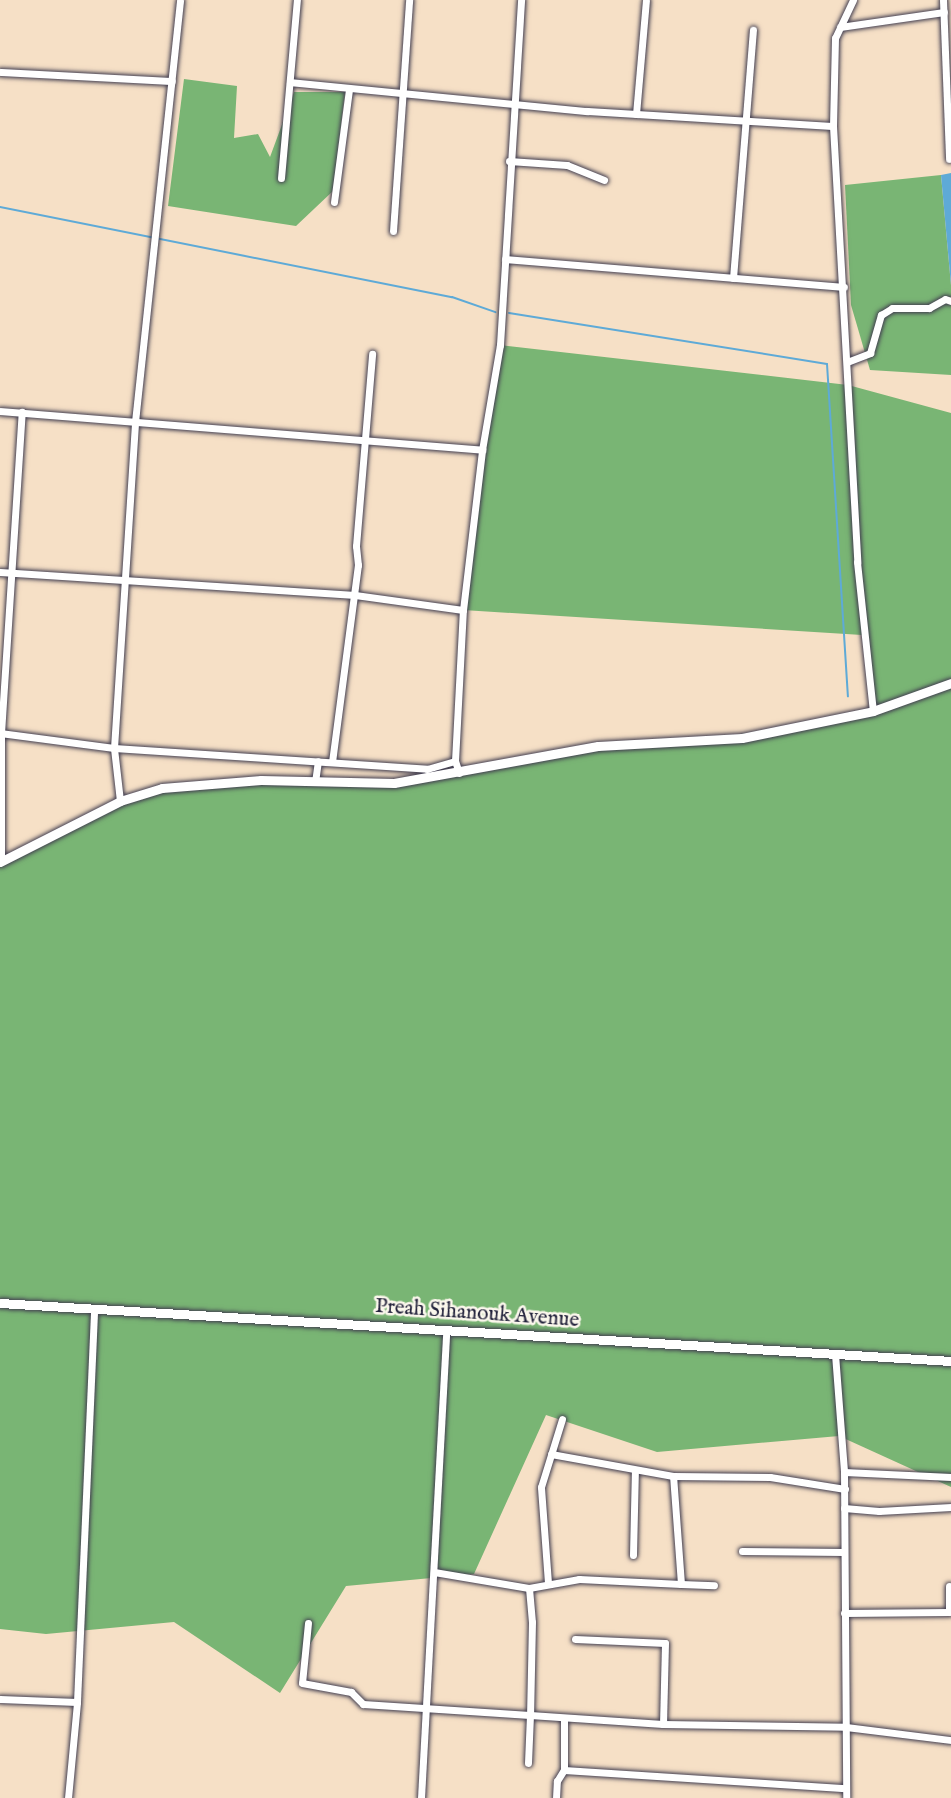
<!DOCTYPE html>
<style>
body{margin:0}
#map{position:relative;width:951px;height:1798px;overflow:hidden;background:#f6e0c6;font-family:"IM FELL English",serif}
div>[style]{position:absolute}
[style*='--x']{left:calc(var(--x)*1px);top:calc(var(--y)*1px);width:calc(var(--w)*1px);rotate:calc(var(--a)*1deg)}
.forest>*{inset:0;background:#79b574}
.water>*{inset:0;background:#5eaad7}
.stream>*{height:2px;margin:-1px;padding:0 1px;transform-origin:1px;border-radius:1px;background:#5eaad7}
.roads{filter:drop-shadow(0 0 2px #423e50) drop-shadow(0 0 2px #423e50)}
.street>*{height:7px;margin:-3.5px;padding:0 3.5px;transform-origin:3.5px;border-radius:3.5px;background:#fff}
.secondary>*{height:9px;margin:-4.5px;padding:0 4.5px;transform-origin:4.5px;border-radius:4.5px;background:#fff}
span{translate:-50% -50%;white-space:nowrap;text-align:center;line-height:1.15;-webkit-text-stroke:5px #fbf7ec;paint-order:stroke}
.street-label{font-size:21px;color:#22223b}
</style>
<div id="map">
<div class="forest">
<div style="clip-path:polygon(184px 79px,237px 86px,234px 138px,258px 134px,270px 157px,294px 92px,345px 92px,333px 191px,296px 226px,168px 206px)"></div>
<div style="clip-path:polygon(941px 175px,951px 285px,951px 375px,870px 370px,851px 305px,845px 185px)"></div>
<div style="clip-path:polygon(500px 345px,848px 385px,951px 413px,951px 1487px,839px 1436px,657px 1452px,546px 1415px,474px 1574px,346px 1586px,280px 1693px,174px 1622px,46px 1634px,0 1629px,0 862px,141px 792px,261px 780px,394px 783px,598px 746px,689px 743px,872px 711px,862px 635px,463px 610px)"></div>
</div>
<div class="water">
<div style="clip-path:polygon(951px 173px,951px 285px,941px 175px)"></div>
</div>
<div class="stream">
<div style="--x:0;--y:207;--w:461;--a:11.3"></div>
<div style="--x:452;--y:297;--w:46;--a:19.2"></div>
<div style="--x:509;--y:313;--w:322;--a:9.1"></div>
<div style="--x:827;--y:364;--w:333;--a:86.4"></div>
</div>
<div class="roads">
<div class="street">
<div style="--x:853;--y:0;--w:42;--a:115.3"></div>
<div style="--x:835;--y:38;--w:88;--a:91.3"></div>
<div style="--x:833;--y:126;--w:437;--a:86.8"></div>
<div style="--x:857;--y:562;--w:150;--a:83.9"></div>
<div style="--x:943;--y:0;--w:159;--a:87.8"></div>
<div style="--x:840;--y:27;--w:105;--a:-8.2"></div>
<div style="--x:0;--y:72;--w:172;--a:3"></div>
<div style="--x:290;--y:82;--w:298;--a:5.6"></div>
<div style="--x:587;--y:111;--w:246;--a:3.5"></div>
<div style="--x:636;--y:114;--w:114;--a:-85"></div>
<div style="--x:509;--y:161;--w:58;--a:3.9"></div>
<div style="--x:567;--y:165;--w:40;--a:22"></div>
<div style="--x:281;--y:178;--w:179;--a:-84.9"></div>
<div style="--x:334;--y:202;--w:114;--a:-82.4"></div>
<div style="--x:393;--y:231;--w:232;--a:-86"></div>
<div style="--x:505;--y:259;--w:340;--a:4.7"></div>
<div style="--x:733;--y:278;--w:249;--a:-85.4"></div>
<div style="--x:847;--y:362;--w:25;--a:-21"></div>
<div style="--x:870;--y:353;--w:40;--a:-74"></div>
<div style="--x:881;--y:315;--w:13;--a:-32"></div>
<div style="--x:892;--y:308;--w:37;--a:0"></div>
<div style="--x:929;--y:308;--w:18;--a:-29"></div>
<div style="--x:945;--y:299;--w:6;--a:18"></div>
<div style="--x:0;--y:411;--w:484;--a:4.6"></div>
<div style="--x:0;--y:572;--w:356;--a:3.7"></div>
<div style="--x:355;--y:595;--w:109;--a:7.9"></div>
<div style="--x:0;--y:733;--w:115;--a:7.5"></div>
<div style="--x:114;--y:748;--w:314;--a:3.8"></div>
<div style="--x:427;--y:769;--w:29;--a:-16"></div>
<div style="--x:332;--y:762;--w:199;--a:-82.5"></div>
<div style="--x:358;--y:565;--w:19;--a:-96"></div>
<div style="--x:356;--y:546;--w:193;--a:-85.2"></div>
<div style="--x:459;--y:773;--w:13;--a:-108"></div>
<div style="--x:455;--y:761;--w:151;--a:-87"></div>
<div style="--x:463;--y:610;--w:161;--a:-83.2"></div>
<div style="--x:482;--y:450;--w:107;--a:-80.3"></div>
<div style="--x:500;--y:345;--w:346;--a:-86.5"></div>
<div style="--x:315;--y:782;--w:21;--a:-82"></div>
<div style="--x:120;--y:801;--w:53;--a:-96.5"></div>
<div style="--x:114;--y:748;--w:327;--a:-86.3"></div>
<div style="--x:135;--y:422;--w:424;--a:-83.9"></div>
<div style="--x:1;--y:861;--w:128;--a:-90"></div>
<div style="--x:1;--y:733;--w:322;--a:-86.3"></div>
<div style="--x:835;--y:1354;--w:118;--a:85.6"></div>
<div style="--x:844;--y:1472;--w:326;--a:89.6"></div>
<div style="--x:551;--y:1454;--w:124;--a:10.2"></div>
<div style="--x:844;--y:1472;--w:107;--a:2.7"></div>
<div style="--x:844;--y:1508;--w:35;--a:5"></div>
<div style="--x:879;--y:1511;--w:72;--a:-3.2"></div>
<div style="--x:742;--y:1551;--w:102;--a:0.6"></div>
<div style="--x:633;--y:1555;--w:85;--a:-88.7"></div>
<div style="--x:434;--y:1572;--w:96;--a:9.6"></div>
<div style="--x:529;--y:1588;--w:34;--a:85"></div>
<div style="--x:532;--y:1622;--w:93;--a:91.2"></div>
<div style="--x:530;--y:1715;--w:133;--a:3.9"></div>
<div style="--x:663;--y:1724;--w:183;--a:0.9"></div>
<div style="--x:846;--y:1727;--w:106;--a:7.1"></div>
<div style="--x:548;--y:1583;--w:96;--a:-94.2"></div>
<div style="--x:541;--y:1487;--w:71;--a:-72.8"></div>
<div style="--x:681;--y:1584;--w:33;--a:2"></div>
<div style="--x:529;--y:1588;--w:51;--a:-10.2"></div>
<div style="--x:579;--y:1579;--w:102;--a:2.8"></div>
<div style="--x:681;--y:1584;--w:108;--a:-94.2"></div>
<div style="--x:673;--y:1476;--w:97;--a:0.6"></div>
<div style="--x:770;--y:1477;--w:76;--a:9.1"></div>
<div style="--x:844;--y:1613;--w:105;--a:-0.5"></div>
<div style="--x:949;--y:1612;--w:26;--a:-90"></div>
<div style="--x:308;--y:1623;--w:60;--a:95.7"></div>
<div style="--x:302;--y:1683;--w:50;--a:10.4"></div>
<div style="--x:351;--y:1692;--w:17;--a:45"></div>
<div style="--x:363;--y:1704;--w:167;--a:3.8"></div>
<div style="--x:530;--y:1715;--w:48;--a:92.4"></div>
<div style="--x:575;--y:1639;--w:90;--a:2.5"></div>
<div style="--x:665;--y:1643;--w:81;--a:91.4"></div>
<div style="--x:0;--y:1699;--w:77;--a:2.2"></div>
<div style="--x:564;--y:1770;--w:282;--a:3.7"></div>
<div style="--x:68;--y:1798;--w:96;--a:-84.6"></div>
<div style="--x:77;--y:1702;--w:394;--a:-87.5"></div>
<div style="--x:421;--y:1798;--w:469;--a:-86.9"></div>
<div style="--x:556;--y:1798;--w:17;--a:-87"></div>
<div style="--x:557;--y:1781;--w:13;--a:-58"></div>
<div style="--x:564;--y:1770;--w:52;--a:-90"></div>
</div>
<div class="secondary">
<div style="--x:0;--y:862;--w:135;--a:-26.9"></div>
<div style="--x:120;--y:801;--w:44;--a:-17.2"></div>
<div style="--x:162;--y:788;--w:99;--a:-4.6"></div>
<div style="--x:261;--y:780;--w:133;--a:1.3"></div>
<div style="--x:394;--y:783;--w:207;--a:-10.3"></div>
<div style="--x:598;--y:746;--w:144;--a:-3.2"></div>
<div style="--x:742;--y:738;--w:134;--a:-11.6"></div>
<div style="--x:873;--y:711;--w:83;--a:-19.7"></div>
<div style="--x:0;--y:1303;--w:953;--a:3.49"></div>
</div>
</div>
<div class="street-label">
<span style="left:477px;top:1314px;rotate:4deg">Preah Sihanouk Avenue</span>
</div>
</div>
